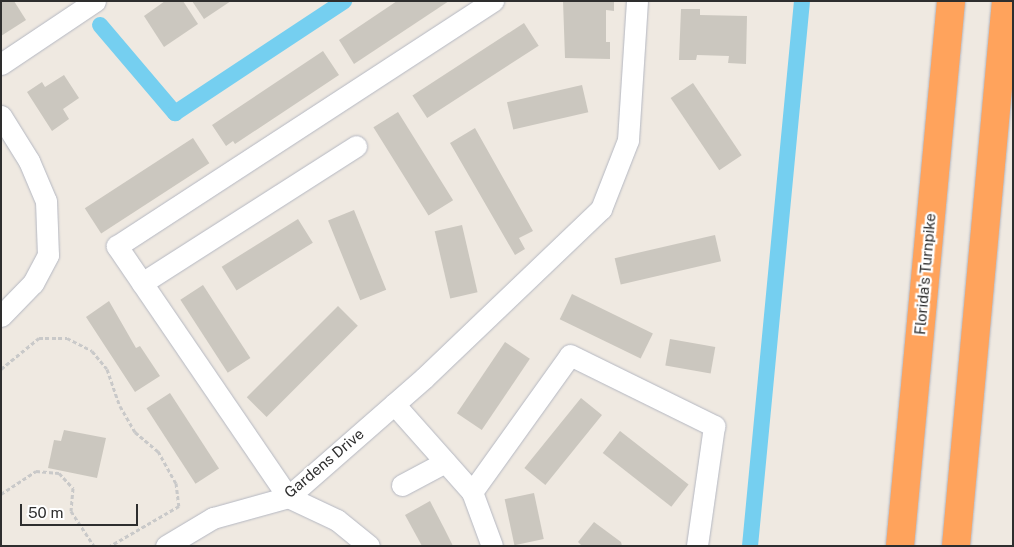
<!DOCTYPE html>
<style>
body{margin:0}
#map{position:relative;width:1014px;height:547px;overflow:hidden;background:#efe9e1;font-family:"Public Sans",sans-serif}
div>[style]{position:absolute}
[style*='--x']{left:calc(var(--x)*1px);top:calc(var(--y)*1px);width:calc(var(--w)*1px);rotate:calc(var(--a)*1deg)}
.canal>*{height:16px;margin:-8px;padding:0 8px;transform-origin:8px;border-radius:8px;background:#75cff0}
.building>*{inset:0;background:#cbc7bf;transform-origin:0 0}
.path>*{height:3px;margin-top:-1.5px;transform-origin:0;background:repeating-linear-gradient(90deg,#c9c9c9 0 4px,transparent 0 6.5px)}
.roads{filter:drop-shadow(0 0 1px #b4b7c1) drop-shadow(0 0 1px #b4b7c1)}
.minor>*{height:21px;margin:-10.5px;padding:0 10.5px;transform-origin:10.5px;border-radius:10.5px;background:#fff}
.highway>*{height:28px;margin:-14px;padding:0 14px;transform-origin:14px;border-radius:14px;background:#ffa35c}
span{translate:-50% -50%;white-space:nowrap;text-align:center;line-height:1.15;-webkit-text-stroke:4.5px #fff;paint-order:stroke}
.street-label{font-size:15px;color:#2e2e2e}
.frame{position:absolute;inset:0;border:2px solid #2e2e2e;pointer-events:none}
.scale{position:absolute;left:20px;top:504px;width:118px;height:22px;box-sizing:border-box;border:2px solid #2e2e2e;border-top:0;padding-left:6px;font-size:15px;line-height:18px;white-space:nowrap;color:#2e2e2e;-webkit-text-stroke:4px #fff;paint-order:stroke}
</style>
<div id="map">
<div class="canal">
<div style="--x:100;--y:25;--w:116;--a:49.6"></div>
<div style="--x:175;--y:113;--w:203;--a:-33.5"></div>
<div style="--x:750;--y:546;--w:547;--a:-84.55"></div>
</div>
<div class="building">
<div style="clip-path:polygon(1px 1px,14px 1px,26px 20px,1px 36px)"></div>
<div style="clip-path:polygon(165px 1px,183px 1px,198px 24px,164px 47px,144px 16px)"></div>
<div style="clip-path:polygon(192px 1px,231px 1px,204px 19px)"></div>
<div style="clip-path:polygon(397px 1px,449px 1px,354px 64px,339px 40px)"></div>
<div style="clip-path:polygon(563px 1px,614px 1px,614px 11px,606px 10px,606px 42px,610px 42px,610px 59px,565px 58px)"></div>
<div style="clip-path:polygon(681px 9px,700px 9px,700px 15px,747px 16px,746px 64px,728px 63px,729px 56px,697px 55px,696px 60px,679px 60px)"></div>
<div style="left:524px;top:23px;width:27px;height:133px;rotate:57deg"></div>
<div style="clip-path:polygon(323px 51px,339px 75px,235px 144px,233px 141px,226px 146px,212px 125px)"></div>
<div style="clip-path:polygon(64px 75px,79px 98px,63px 109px,69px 119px,52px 131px,27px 92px,42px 82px,45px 87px)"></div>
<div style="left:693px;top:83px;width:87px;height:27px;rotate:56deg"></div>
<div style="left:582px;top:85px;width:28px;height:77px;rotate:77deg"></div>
<div style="left:398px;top:112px;width:104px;height:29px;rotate:58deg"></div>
<div style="clip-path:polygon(475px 128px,533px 231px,519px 238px,525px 249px,515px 255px,450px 143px)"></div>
<div style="left:193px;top:138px;width:30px;height:129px;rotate:57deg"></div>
<div style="left:354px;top:210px;width:86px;height:28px;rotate:68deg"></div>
<div style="left:298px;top:219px;width:28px;height:90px;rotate:58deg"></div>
<div style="left:462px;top:225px;width:69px;height:28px;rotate:77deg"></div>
<div style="left:715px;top:235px;width:27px;height:103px;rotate:77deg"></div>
<div style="left:203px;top:285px;width:87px;height:27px;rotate:57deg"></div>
<div style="left:572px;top:294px;width:90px;height:28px;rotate:26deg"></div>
<div style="clip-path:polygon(109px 301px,136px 348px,140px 346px,160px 376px,135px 392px,86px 317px)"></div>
<div style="left:338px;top:306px;width:28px;height:129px;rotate:45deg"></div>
<div style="left:670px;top:339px;width:46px;height:27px;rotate:10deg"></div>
<div style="left:505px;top:342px;width:30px;height:86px;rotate:34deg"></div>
<div style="left:170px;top:393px;width:90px;height:28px;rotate:57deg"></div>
<div style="left:581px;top:398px;width:27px;height:90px;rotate:39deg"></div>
<div style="clip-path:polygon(64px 430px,106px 438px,97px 478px,48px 468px,54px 440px,61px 441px)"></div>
<div style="left:620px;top:431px;width:87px;height:28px;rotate:38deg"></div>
<div style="left:534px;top:493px;width:47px;height:30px;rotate:78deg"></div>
<div style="clip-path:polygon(430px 501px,444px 528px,453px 546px,422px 546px,405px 515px)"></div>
<div style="clip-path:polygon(594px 522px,621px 542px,622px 546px,582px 546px,578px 542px)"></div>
</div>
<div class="path">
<div style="--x:1;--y:369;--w:49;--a:-39.2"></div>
<div style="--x:39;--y:338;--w:28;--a:0"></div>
<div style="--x:67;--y:338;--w:28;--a:27"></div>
<div style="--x:92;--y:351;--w:23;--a:50"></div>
<div style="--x:107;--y:369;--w:39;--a:71"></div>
<div style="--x:120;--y:406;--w:30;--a:60"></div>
<div style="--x:135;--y:432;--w:30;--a:40"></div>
<div style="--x:158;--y:451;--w:37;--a:61"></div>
<div style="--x:176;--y:483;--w:23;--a:83"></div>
<div style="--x:179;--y:506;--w:80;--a:149.9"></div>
<div style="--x:1;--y:494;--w:42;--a:-33.3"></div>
<div style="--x:36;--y:471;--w:23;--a:5"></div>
<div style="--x:59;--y:473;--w:21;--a:47"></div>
<div style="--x:73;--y:488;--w:23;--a:95"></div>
<div style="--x:71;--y:511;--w:42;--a:56.7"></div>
</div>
<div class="roads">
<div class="minor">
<div style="--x:1;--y:64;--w:113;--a:-33.8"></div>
<div style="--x:1;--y:116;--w:53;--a:58.1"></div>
<div style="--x:29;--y:161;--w:43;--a:67"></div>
<div style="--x:46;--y:201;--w:54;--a:87.9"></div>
<div style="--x:48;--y:255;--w:32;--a:118"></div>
<div style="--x:33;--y:283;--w:46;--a:134.1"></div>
<div style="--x:142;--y:283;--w:254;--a:-32.6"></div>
<div style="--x:394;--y:404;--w:118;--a:48.4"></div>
<div style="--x:402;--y:485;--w:49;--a:-28.1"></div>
<div style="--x:166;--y:546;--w:55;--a:-30.8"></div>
<div style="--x:213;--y:518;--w:78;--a:-15.6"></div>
<div style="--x:288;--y:497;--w:181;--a:-41.2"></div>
<div style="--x:424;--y:378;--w:245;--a:-43.7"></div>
<div style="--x:601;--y:209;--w:74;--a:-68.6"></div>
<div style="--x:628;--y:140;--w:139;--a:-86.3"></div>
<div style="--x:369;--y:546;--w:41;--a:-140.9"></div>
<div style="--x:337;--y:520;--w:54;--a:-154.9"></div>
<div style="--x:288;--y:497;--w:304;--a:-124.3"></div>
<div style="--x:117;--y:246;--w:449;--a:-33.1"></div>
<div style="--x:492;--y:546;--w:58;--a:-110.3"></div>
<div style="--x:472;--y:492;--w:168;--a:-54.4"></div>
<div style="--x:570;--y:355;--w:161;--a:26.2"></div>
<div style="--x:714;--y:426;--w:121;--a:98.1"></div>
</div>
<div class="highway">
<div style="--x:900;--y:546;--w:547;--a:-84.65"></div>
<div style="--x:956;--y:546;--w:547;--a:-84.76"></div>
</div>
</div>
<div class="street-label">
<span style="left:925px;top:274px;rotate:-85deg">Florida's Turnpike</span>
<span style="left:324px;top:463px;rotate:-40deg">Gardens Drive</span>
</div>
<div class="frame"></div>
<div class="scale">50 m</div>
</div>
